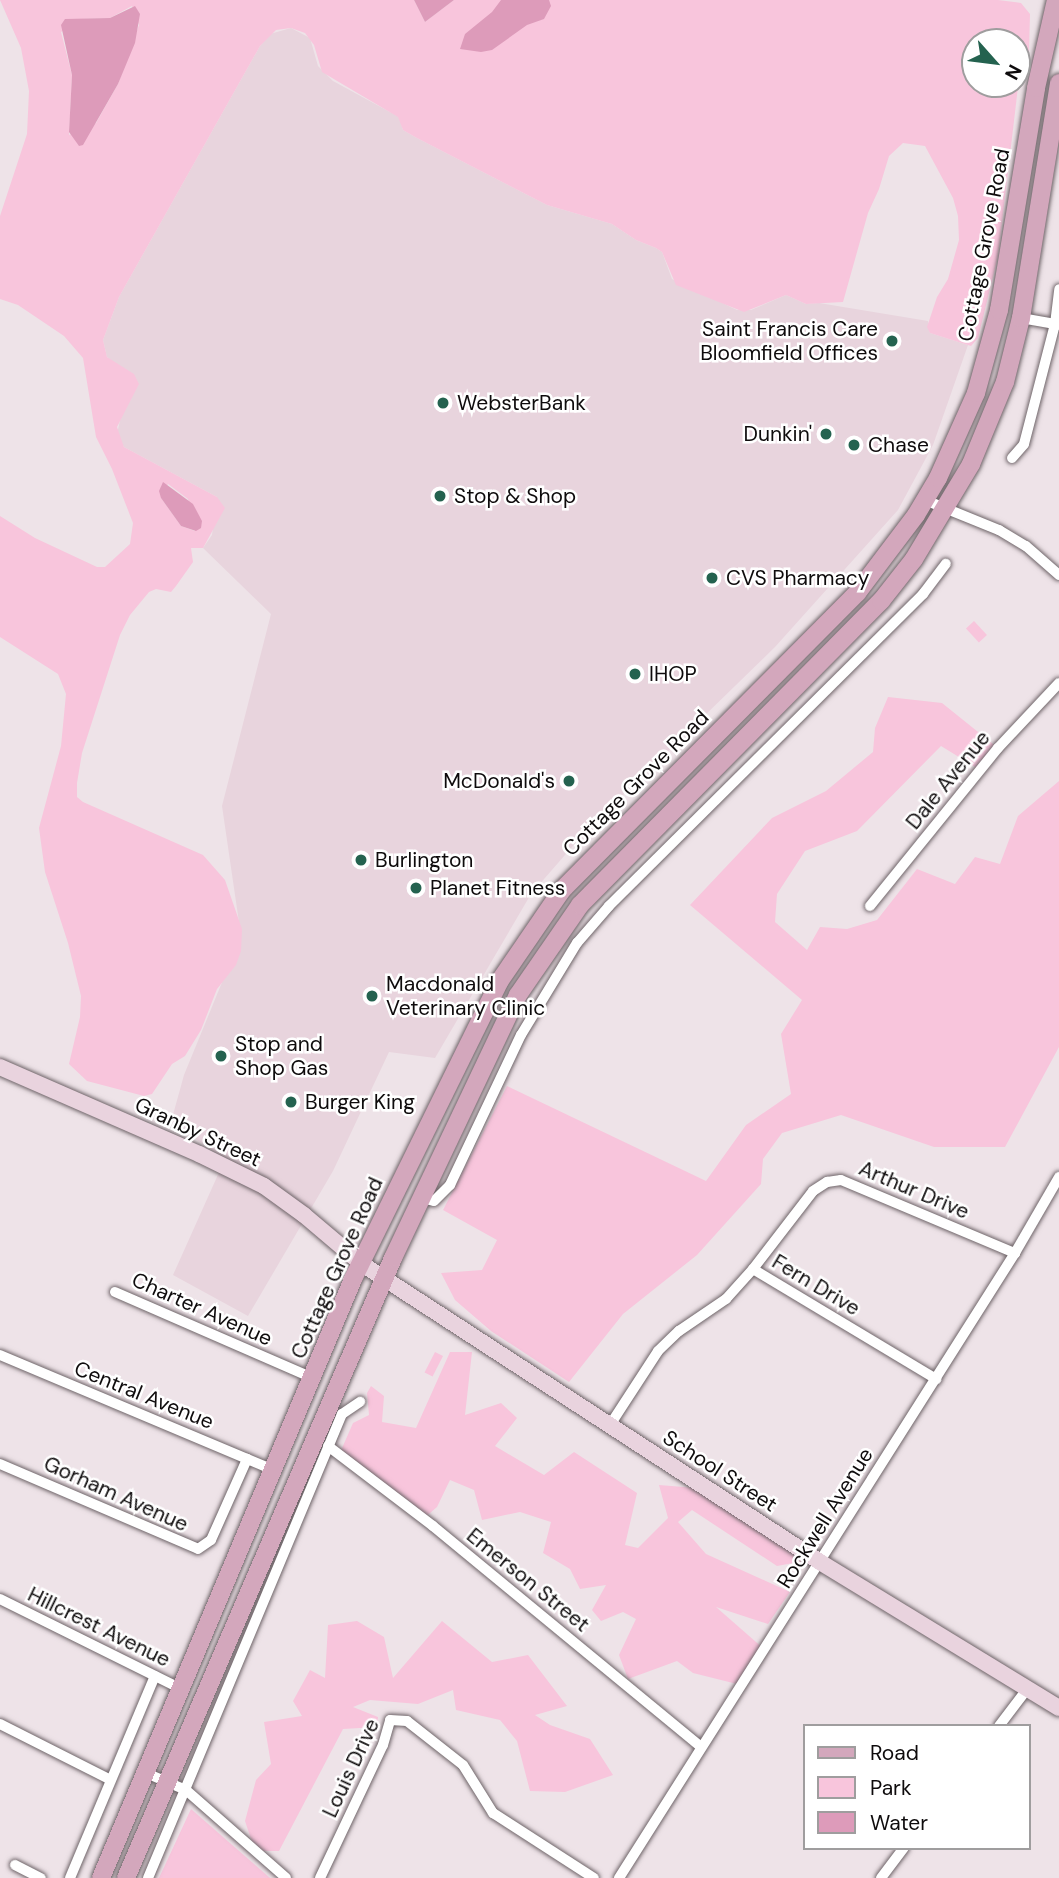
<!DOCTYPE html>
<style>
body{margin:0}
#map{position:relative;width:1059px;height:1878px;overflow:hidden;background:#eee3e8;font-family:"DM Sans",sans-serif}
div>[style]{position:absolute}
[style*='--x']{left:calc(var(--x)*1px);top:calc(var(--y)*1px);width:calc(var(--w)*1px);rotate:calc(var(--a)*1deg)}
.built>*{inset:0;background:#e8d4dd}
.green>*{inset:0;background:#f8c5dc;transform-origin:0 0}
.water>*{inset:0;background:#dd9bba}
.roads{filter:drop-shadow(0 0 2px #6e6468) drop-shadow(0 0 2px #6e6468)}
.street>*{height:10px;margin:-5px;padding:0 5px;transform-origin:5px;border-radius:5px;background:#fff}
.secondary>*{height:16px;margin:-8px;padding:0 8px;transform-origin:8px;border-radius:8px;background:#e9d3de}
.primary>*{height:18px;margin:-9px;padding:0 9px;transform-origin:9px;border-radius:9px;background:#d3a7bc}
.dots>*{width:19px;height:19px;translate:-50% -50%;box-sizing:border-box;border:4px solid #fff;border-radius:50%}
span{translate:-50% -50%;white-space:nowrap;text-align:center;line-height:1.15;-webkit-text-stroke:5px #fff;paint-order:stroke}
.street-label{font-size:21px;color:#0e0b0c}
.poi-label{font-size:21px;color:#0e0b0c}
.right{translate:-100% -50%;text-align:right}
.left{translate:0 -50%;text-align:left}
.legend{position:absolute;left:803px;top:1724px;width:228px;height:126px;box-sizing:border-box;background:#fff;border:2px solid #9f9d9e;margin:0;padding:9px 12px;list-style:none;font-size:21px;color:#0e0b0c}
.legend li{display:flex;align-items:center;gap:14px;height:35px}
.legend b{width:35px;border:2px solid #9f9d9e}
.north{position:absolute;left:961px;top:28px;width:70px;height:70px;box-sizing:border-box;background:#fff;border:2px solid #9f9d9e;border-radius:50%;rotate:118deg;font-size:19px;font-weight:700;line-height:28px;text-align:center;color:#0e0b0c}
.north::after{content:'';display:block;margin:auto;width:24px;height:32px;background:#24624f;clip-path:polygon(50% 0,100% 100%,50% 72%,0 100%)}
</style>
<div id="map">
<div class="built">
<div style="clip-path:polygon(291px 28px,310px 38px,318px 66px,333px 81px,399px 117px,403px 130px,415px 137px,547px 205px,612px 224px,636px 240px,656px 248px,662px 252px,672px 279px,737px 310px,751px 310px,786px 295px,806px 304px,819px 303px,928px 321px,930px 333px,968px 345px,933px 445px,898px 510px,775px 647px,585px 832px,531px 894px,435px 1058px,389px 1052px,333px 1171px,248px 1316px,173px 1275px,225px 1159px,171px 1122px,184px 1075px,241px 936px,222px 806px,271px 614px,203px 548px,212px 535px,217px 497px,124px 447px,117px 434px,121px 416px,119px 366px,107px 357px,103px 340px,119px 297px,260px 46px,270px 34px)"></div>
</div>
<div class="green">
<div style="clip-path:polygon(evenodd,0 0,414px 0,425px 22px,454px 0,998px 0,1021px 3px,1030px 14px,1029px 51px,1018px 87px,998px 256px,978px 338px,971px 346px,930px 333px,927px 327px,937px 297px,948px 279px,959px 240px,958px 216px,953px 198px,925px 146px,903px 143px,889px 156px,879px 189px,868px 213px,843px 302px,806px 304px,786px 295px,744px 312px,676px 285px,662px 252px,656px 248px,636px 240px,612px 224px,547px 205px,415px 137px,403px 130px,398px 117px,322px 72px,314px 45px,305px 33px,291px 28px,276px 30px,260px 46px,119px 297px,103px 340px,107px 357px,134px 374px,139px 384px,117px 427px,124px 447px,217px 497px,225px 508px,203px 548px,191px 548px,193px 562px,176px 586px,171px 592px,156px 589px,149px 592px,130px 615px,120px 635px,82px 753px,77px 783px,77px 797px,83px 802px,203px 855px,225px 880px,242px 929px,241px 951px,236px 965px,217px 989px,201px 1030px,185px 1056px,172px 1064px,152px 1094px,144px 1096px,87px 1081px,69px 1064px,80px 1017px,81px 996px,68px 943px,45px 872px,39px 828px,61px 746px,66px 694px,58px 674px,0 637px,0 516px,35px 538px,97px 567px,105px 567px,130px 544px,133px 523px,112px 469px,96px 437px,83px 358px,64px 336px,18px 305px,0 299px,0 216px,27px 134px,29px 91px,21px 48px,0 0,132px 6px,139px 25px,118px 84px,96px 123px,69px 135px,72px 75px,61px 32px,82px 19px,110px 18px,132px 6px,0 0,975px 42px,1017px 42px,1017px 84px,975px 84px,975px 42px,0 0,168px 484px,188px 499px,195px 531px,181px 526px,161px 498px,168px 484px)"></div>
<div style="left:974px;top:621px;width:19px;height:11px;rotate:47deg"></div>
<div style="clip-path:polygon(888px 697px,942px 703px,998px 748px,980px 770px,941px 746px,857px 831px,805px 851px,777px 894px,775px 922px,807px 950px,820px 927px,847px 929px,877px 920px,917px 869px,955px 884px,975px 857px,1000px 864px,1018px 816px,1059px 781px,1059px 1047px,1005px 1147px,934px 1147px,841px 1115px,782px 1133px,763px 1159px,761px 1184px,697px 1255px,623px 1314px,569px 1382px,491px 1331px,455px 1300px,441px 1273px,482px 1270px,497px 1240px,443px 1210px,507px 1086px,706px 1181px,746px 1125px,791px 1094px,781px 1034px,802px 1000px,690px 905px,772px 818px,826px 791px,873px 752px,875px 728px)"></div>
<div style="left:435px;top:1352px;width:9px;height:23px;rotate:27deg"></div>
<div style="clip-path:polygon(450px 1352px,472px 1352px,465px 1415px,501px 1403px,517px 1418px,495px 1446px,544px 1475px,574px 1452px,637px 1493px,625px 1545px,638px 1548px,668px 1518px,659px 1485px,708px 1489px,809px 1560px,777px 1566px,692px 1510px,678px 1522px,706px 1554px,790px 1592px,768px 1624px,716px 1607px,764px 1649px,741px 1685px,693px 1673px,677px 1661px,628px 1679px,619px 1655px,636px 1619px,623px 1612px,601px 1621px,592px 1610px,606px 1585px,580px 1589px,570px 1569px,543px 1553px,551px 1522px,520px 1512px,482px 1520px,474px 1490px,450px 1480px,437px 1507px,423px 1519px,339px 1455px,353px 1423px,369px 1415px,367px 1393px,371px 1386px,384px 1396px,382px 1422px,416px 1428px)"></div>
<div style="clip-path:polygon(357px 1621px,384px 1637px,393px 1678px,442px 1621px,492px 1662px,528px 1655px,567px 1706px,535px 1715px,550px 1725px,590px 1739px,613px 1775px,565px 1792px,530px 1791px,517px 1741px,500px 1720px,456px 1710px,453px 1690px,418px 1704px,370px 1700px,353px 1707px,378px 1717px,377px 1727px,343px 1729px,279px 1851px,255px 1851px,245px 1821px,256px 1780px,271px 1764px,264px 1722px,302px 1716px,293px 1701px,310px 1670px,325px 1678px,328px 1625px)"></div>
<div style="clip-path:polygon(191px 1809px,270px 1878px,159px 1878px)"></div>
</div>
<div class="water">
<div style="clip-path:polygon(414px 0,454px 0,425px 22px)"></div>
<div style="clip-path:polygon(501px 0,549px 0,551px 6px,544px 19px,527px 25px,492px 50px,481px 52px,460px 49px,465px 34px,492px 12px)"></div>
<div style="clip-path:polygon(135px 6px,140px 14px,135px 43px,118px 84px,83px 145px,79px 146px,69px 132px,72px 75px,61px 25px,65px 19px,110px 18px)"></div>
<div style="clip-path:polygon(163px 482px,193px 504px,202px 521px,201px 528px,196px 531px,181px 526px,161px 498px,159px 491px)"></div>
</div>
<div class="roads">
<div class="street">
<div style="--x:1021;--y:318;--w:39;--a:10"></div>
<div style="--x:1012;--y:458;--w:18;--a:-49"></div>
<div style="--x:1024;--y:444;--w:124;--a:-75.5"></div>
<div style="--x:1055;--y:324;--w:35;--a:-83"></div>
<div style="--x:925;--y:500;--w:80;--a:22.1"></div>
<div style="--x:999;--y:530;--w:31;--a:31"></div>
<div style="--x:1026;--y:546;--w:44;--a:41.3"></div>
<div style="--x:870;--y:906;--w:203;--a:-51"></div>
<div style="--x:998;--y:748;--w:89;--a:-46.8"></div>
<div style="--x:421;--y:1198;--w:13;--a:13"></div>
<div style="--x:434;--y:1201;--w:23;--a:-45"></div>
<div style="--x:450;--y:1185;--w:166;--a:-64.7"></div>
<div style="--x:521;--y:1035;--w:108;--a:-58.7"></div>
<div style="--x:577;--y:943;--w:49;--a:-49.1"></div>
<div style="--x:609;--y:906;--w:443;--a:-44.8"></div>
<div style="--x:923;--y:594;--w:38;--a:-53"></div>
<div style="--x:753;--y:1269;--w:214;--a:31"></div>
<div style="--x:115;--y:1292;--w:216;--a:23.5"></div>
<div style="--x:0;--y:1355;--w:297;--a:22.8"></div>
<div style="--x:610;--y:1425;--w:88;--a:-57"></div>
<div style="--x:658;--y:1351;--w:29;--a:-44"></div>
<div style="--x:679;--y:1331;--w:57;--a:-34.2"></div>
<div style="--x:726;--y:1299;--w:40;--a:-48"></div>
<div style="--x:753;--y:1269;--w:98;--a:-52.4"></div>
<div style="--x:813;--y:1191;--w:17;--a:-33"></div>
<div style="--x:827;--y:1182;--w:14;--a:-8"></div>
<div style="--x:841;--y:1180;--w:189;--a:22.8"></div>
<div style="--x:328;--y:1446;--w:132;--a:37.3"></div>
<div style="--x:433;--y:1526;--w:347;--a:39.5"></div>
<div style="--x:0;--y:1464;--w:215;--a:23.2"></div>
<div style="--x:198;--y:1549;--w:16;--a:-35"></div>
<div style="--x:211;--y:1540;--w:89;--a:-66"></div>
<div style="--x:0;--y:1599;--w:202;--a:26.4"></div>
<div style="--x:0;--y:1724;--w:124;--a:26.8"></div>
<div style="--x:999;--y:1726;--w:48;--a:-52.7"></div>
<div style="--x:146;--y:1773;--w:43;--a:23"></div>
<div style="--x:186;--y:1790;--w:133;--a:41.3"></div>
<div style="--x:15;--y:1865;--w:29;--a:27"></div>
<div style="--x:70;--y:1878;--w:219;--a:-67.2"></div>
<div style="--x:148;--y:1878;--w:503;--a:-67.31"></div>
<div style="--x:342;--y:1414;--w:22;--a:-34"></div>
<div style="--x:320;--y:1878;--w:147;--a:-64.7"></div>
<div style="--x:383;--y:1745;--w:26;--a:-74"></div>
<div style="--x:390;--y:1720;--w:17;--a:3"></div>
<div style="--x:407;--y:1721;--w:71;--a:38.2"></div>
<div style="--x:463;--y:1765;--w:57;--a:58"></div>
<div style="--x:493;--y:1813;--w:120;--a:32.8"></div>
<div style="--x:619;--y:1878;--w:740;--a:-57.64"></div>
<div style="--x:1015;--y:1253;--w:88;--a:-59.9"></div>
<div style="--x:881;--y:1878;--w:38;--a:-53"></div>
</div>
<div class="secondary">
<div style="--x:0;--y:1067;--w:217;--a:23.6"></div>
<div style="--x:199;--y:1154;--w:72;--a:26.2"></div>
<div style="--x:264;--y:1186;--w:49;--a:35.9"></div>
<div style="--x:304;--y:1215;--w:76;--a:40.2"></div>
<div style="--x:362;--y:1264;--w:546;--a:33.05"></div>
<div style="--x:820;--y:1562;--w:280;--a:31.4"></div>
</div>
<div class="primary">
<div style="--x:101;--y:1878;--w:650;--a:-67.18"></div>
<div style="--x:353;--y:1279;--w:331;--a:-63.8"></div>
<div style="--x:499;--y:982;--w:112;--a:-55.6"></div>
<div style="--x:562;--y:890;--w:419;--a:-45.2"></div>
<div style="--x:857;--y:593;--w:98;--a:-52.9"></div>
<div style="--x:916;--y:515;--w:43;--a:-59.3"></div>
<div style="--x:938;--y:478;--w:93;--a:-65.9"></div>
<div style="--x:976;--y:393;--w:86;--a:-74.5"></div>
<div style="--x:999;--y:310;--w:225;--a:-80.5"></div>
<div style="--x:1036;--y:88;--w:90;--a:-77.2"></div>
<div style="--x:126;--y:1878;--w:675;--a:-66.7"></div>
<div style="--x:393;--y:1258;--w:291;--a:-64.6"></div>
<div style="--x:518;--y:995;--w:109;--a:-55.4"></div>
<div style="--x:580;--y:905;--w:428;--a:-45.3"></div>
<div style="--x:881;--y:601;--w:53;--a:-51.8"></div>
<div style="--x:914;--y:559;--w:111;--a:-59"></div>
<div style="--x:971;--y:464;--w:89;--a:-67.5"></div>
<div style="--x:1005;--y:382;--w:66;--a:-76"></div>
<div style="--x:1021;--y:318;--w:238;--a:-80.8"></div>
</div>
</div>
<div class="dots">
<div style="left:892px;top:341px;background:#24624f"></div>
<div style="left:443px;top:403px;background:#24624f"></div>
<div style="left:826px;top:434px;background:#24624f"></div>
<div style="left:854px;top:445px;background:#24624f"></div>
<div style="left:440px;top:496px;background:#24624f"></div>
<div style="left:712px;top:578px;background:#24624f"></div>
<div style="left:635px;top:674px;background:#24624f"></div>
<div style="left:569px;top:781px;background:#24624f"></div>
<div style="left:361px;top:860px;background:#24624f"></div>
<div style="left:416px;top:888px;background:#24624f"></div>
<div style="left:372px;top:996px;background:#24624f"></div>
<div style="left:221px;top:1056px;background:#24624f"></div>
<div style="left:291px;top:1102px;background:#24624f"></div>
</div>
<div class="street-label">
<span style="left:984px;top:245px;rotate:-79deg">Cottage Grove Road</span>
<span style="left:948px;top:780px;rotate:-51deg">Dale Avenue</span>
<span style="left:636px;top:783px;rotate:-45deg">Cottage Grove Road</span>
<span style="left:198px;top:1132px;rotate:25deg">Granby Street</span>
<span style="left:914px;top:1190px;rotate:23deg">Arthur Drive</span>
<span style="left:337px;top:1268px;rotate:-66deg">Cottage Grove Road</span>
<span style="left:816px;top:1285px;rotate:31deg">Fern Drive</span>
<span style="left:202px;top:1309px;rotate:24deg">Charter Avenue</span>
<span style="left:144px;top:1395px;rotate:22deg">Central Avenue</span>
<span style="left:720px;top:1471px;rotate:33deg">School Street</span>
<span style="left:116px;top:1494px;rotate:24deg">Gorham Avenue</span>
<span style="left:825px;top:1518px;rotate:-58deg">Rockwell Avenue</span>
<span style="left:528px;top:1580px;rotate:39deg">Emerson Street</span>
<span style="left:99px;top:1627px;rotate:26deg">Hillcrest Avenue</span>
<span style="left:351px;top:1768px;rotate:-65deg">Louis Drive</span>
</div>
<div class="poi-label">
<span class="right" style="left:878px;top:341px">Saint Francis Care<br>Bloomfield Offices</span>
<span class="left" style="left:457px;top:403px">WebsterBank</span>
<span class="right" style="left:812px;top:434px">Dunkin'</span>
<span class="left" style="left:868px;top:445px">Chase</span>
<span class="left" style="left:454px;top:496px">Stop &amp; Shop</span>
<span class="left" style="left:726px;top:578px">CVS Pharmacy</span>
<span class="left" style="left:649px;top:674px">IHOP</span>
<span class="right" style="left:555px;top:781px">McDonald's</span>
<span class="left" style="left:375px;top:860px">Burlington</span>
<span class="left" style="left:430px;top:888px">Planet Fitness</span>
<span class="left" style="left:386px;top:996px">Macdonald<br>Veterinary Clinic</span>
<span class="left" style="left:235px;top:1056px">Stop and<br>Shop Gas</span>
<span class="left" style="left:305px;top:1102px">Burger King</span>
</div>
<ul class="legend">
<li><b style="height:9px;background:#d3a7bc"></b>Road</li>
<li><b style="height:19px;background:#f8c5dc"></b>Park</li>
<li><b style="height:19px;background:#dd9bba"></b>Water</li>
</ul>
<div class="north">N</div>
</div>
